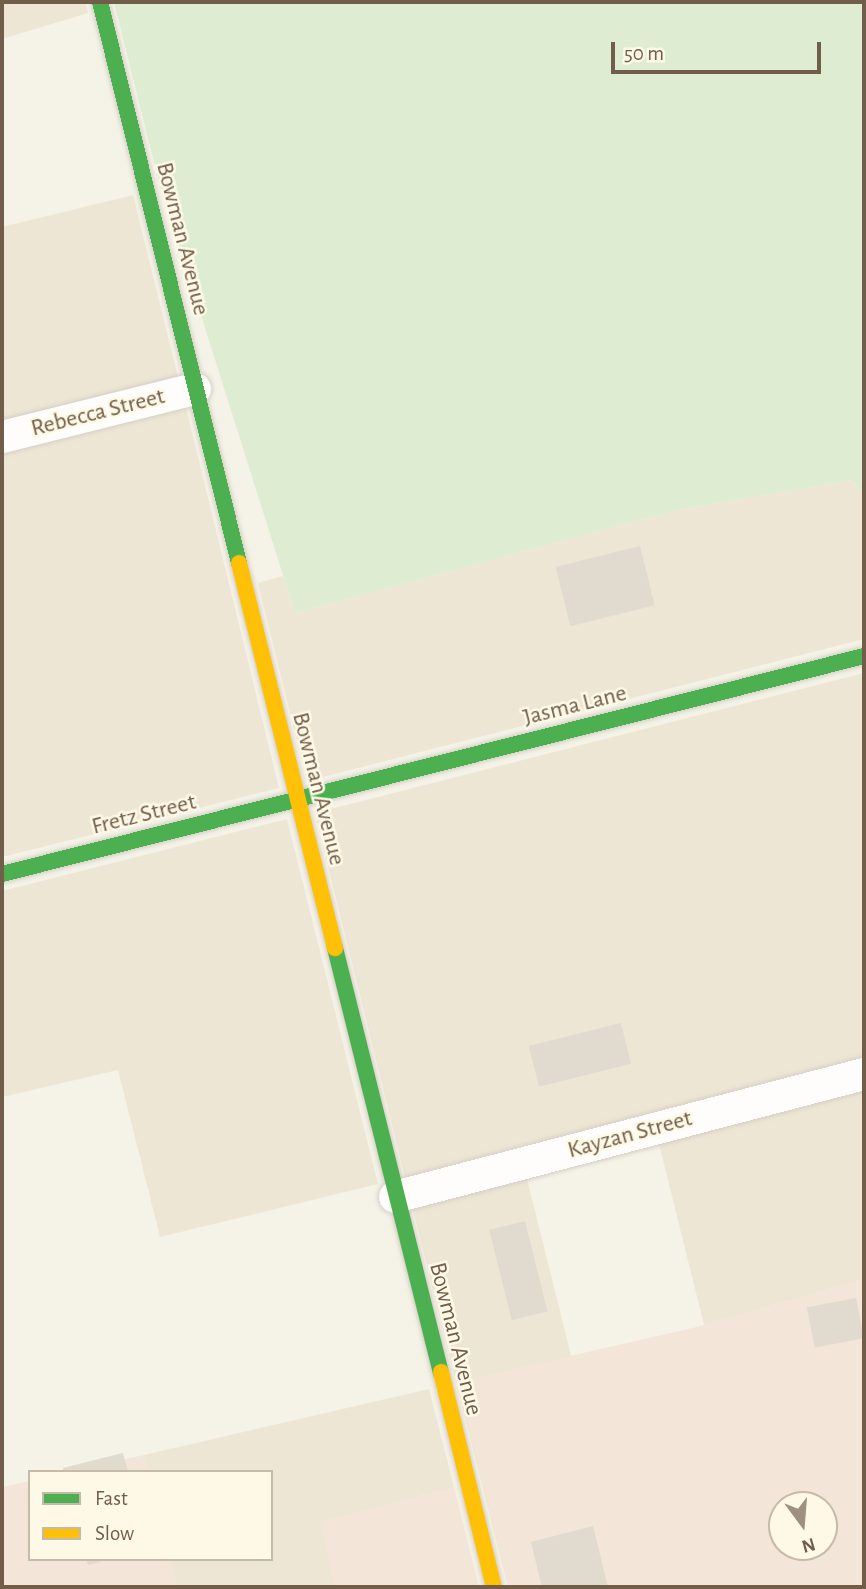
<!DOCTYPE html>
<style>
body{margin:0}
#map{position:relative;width:866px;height:1589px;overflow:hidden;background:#f5f2e7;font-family:"Alegreya Sans",sans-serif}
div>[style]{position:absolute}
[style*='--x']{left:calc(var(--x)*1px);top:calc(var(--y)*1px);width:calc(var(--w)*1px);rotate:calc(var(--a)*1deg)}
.residential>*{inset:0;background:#eee6d4;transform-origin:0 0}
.commercial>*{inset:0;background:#f3e5d7}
.green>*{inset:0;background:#deecd2}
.building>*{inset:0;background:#e1dacf;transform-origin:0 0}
.roads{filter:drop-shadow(0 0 2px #d4cec5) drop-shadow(0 0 2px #d4cec5)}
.street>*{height:32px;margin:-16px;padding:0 16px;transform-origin:16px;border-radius:16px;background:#fefdfb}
.fast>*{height:16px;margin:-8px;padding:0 8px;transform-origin:8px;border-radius:8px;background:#4caf50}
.slow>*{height:16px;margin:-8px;padding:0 8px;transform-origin:8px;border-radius:8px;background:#ffc107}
span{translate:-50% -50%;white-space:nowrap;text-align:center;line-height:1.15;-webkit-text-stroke:5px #fef9e7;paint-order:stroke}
.street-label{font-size:24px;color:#715d49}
.frame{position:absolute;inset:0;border:4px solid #715d49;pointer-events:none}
.legend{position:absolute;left:28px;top:1470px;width:245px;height:91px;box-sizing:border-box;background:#fef9e7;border:2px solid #c6bba8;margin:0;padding:9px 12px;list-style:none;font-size:21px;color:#715d49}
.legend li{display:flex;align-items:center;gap:14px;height:35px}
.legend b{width:35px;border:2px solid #c6bba8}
.north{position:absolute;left:768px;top:1491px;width:70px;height:70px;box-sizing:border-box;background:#fef9e7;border:2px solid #c6bba8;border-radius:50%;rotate:164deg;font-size:19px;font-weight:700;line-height:28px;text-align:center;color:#715d49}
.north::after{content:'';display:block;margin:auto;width:24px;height:32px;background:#9f9180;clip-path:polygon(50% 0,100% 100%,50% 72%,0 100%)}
.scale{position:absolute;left:611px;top:42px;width:210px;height:32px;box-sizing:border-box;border:4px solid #715d49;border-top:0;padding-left:9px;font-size:21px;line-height:24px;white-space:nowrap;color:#715d49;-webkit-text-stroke:5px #fef9e7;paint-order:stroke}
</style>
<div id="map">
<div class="residential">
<div style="clip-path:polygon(2px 2px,85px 2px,88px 13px,2px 39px)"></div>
<div style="clip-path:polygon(133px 195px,178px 377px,2px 421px,2px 227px)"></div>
<div style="clip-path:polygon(186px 408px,279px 788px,2px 857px,2px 454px)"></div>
<div style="clip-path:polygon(852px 480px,864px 495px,864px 639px,307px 781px,258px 583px,283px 576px,295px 613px,677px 510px)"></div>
<div style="clip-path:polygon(864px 673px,864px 1057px,405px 1177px,315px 813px)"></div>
<div style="clip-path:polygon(287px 819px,378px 1184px,160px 1237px,118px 1070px,2px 1097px,2px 891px)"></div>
<div style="clip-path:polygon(864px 1091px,864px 1279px,704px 1325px,659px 1144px)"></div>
<div style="left:527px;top:1179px;width:183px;height:118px;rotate:76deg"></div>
<div style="clip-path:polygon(429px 1389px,454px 1487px,321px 1522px,335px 1587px,177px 1587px,170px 1559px,271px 1559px,271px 1472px,148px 1472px,144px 1455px)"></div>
</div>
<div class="commercial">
<div style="clip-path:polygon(evenodd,864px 1279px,864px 1587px,508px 1587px,456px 1382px,697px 1327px,864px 1279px,782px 1505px,824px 1505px,824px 1547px,782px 1547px,782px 1505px)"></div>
<div style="clip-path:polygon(144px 1455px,148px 1472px,69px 1472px)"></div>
<div style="clip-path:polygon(30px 1481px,30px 1559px,170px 1559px,177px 1587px,2px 1587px,2px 1487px)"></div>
<div style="clip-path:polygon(454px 1487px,479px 1587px,335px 1587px,320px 1522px)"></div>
</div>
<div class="green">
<div style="clip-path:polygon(114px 2px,864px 2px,864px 495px,852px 480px,677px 510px,295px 613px,159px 182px)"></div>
</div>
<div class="building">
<div style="left:640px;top:546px;width:61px;height:87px;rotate:76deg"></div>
<div style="left:621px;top:1023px;width:42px;height:95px;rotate:76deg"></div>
<div style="left:525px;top:1221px;width:93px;height:37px;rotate:76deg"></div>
<div style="left:856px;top:1298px;width:41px;height:50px;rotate:79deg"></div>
<div style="clip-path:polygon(123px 1453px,128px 1472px,64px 1472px,63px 1468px)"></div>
<div style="clip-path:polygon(593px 1526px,608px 1587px,542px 1587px,531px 1542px)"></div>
<div style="clip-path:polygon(86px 1559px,106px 1559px,107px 1560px,88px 1565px)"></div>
</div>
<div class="roads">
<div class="street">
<div style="--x:2;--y:437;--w:199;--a:-14"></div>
<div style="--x:395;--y:1197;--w:485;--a:-14.7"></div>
</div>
<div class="fast">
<div style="--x:100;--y:2;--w:578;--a:76.08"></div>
<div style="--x:2;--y:874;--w:889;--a:-14.19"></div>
<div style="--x:335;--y:948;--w:437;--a:76"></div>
</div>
<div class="slow">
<div style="--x:239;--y:563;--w:397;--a:76"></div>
<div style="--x:441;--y:1372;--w:221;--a:76.2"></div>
</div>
</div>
<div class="street-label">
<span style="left:182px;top:239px;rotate:76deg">Bowman Avenue</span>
<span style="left:98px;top:413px;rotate:-14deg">Rebecca Street</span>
<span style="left:575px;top:706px;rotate:-14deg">Jasma Lane</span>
<span style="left:318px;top:789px;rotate:76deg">Bowman Avenue</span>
<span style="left:144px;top:815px;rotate:-14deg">Fretz Street</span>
<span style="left:630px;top:1135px;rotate:-15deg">Kayzan Street</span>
<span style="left:455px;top:1339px;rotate:76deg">Bowman Avenue</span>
</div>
<div class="frame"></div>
<ul class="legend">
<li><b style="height:9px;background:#4caf50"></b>Fast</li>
<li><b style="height:9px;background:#ffc107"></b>Slow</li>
</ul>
<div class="north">N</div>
<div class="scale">50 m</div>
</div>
